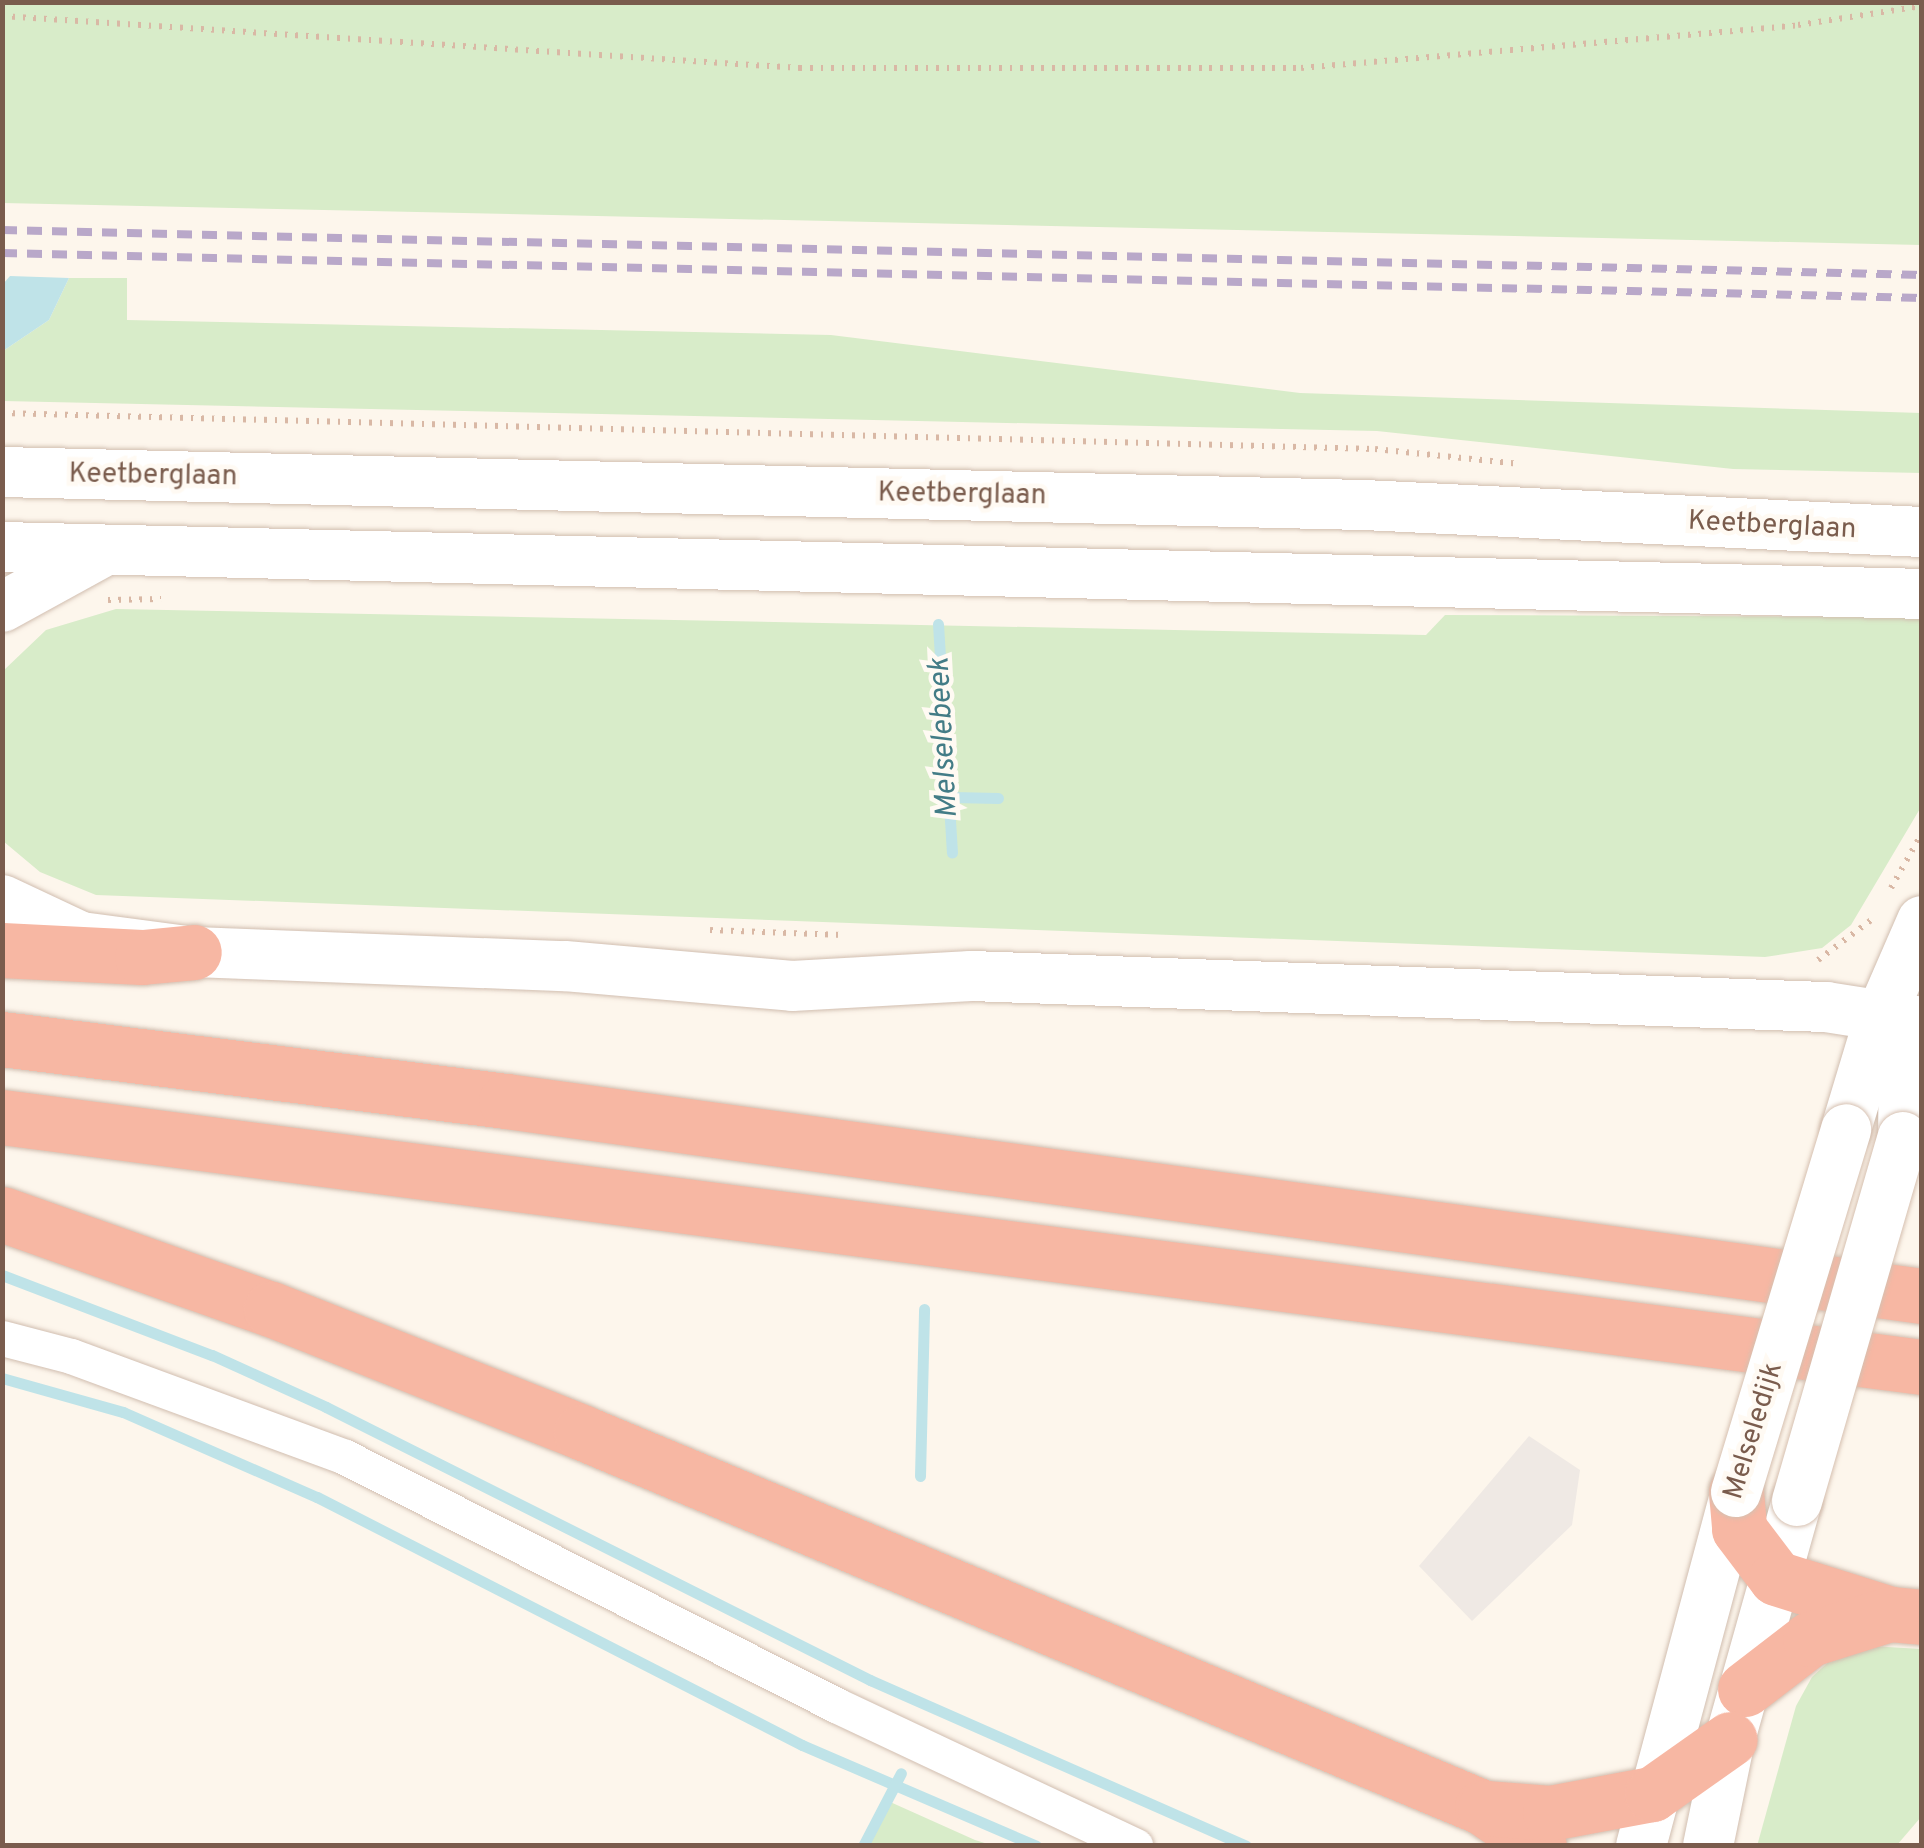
<!DOCTYPE html>
<style>
body{margin:0}
#map{position:relative;width:1924px;height:1848px;overflow:hidden;background:#fdf6ec;font-family:Overpass,sans-serif}
div>[style]{position:absolute}
[style*='--x']{left:calc(var(--x)*1px);top:calc(var(--y)*1px);width:calc(var(--w)*1px);rotate:calc(var(--a)*1deg)}
.industrial>*{inset:0;background:#efe9e4}
.green>*{inset:0;background:#d8ecc9}
.water>*{inset:0;background:#bfe3e8}
.stream>*{height:11px;margin:-5.5px;padding:0 5.5px;transform-origin:5.5px;border-radius:5.5px;background:#bfe3e8}
.path>*{height:6px;margin-top:-3px;transform-origin:0;background:repeating-linear-gradient(90deg,#d9b8a5 0 2.5px,transparent 0 10.5px)}
.roads{filter:drop-shadow(0 0 2px #d1beb0) drop-shadow(0 0 2px #d1beb0)}
.minor>*{height:35px;margin:-17.5px;padding:0 17.5px;transform-origin:17.5px;border-radius:17.5px;background:#fff}
.secondary>*{height:50px;margin:-25px;padding:0 25px;transform-origin:25px;border-radius:25px;background:#fff}
.motorway>*{height:55px;margin:-27.5px;padding:0 27.5px;transform-origin:27.5px;border-radius:27.5px;background:#f7b7a3}
.rail>*{height:8px;margin-top:-4px;transform-origin:0;background:repeating-linear-gradient(90deg,#b9a8c9 0 15px,transparent 0 25px)}
.bridges{filter:drop-shadow(0 0 2px #d6c0b0) drop-shadow(0 0 2px #d6c0b0)}
.secondary-bridge>*{height:50px;margin:-25px;padding:0 25px;transform-origin:25px;border-radius:25px;background:#fff}
span{translate:-50% -50%;white-space:nowrap;text-align:center;line-height:1.15;-webkit-text-stroke:9px #fffaf3;paint-order:stroke}
.street-label{font-size:28px;color:#7a5c4d}
.water-label{font-size:30px;color:#437c86;font-style:italic}
.frame{position:absolute;inset:0;border:5px solid #7a5c4d;pointer-events:none}
</style>
<div id="map">
<div class="industrial">
<div style="clip-path:polygon(1529px 1436px,1580px 1470px,1572px 1525px,1472px 1621px,1419px 1566px)"></div>
</div>
<div class="green">
<div style="clip-path:polygon(2px 3px,1921px 3px,1921px 245px,3px 203px)"></div>
<div style="clip-path:polygon(69px 278px,127px 278px,127px 320px,831px 335px,1300px 393px,1921px 413px,1922px 473px,1733px 469px,1377px 431px,3px 401px,3px 351px,49px 320px)"></div>
<div style="clip-path:polygon(116px 609px,1426px 635px,1445px 615px,1921px 617px,1921px 807px,1851px 925px,1822px 948px,1765px 957px,96px 895px,40px 872px,3px 841px,3px 671px,46px 630px)"></div>
<div style="clip-path:polygon(1870px 1646px,1921px 1649px,1921px 1817px,1897px 1845px,1757px 1846px,1796px 1706px,1812px 1677px,1835px 1656px)"></div>
<div style="clip-path:polygon(888px 1801px,975px 1840px,991px 1845px,869px 1845px)"></div>
</div>
<div class="water">
<div style="clip-path:polygon(10px 276px,69px 278px,49px 320px,3px 351px,3px 284px)"></div>
</div>
<div class="stream">
<div style="--x:938;--y:624;--w:229;--a:86.5"></div>
<div style="--x:952;--y:797;--w:46;--a:1.2"></div>
<div style="--x:2;--y:1275;--w:225;--a:20.9"></div>
<div style="--x:212;--y:1355;--w:125;--a:24.5"></div>
<div style="--x:326;--y:1407;--w:609;--a:26.65"></div>
<div style="--x:870;--y:1680;--w:411;--a:23.8"></div>
<div style="--x:2;--y:1378;--w:126;--a:15.7"></div>
<div style="--x:123;--y:1412;--w:212;--a:23.7"></div>
<div style="--x:317;--y:1497;--w:545;--a:27.08"></div>
<div style="--x:802;--y:1745;--w:255;--a:23.3"></div>
<div style="--x:920;--y:1476;--w:167;--a:-88.6"></div>
<div style="--x:863;--y:1846;--w:82;--a:-62.5"></div>
</div>
<div class="path">
<div style="--x:2;--y:16;--w:800;--a:3.73"></div>
<div style="--x:800;--y:68;--w:501;--a:0"></div>
<div style="--x:1301;--y:68;--w:499;--a:-4.9"></div>
<div style="--x:1798;--y:25;--w:125;--a:-8.7"></div>
<div style="--x:2;--y:413;--w:1373;--a:1.5"></div>
<div style="--x:1375;--y:449;--w:146;--a:5.9"></div>
<div style="--x:108;--y:600;--w:53;--a:-1.1"></div>
<div style="--x:1891;--y:888;--w:63;--a:-60.6"></div>
<div style="--x:710;--y:930;--w:133;--a:2.2"></div>
<div style="--x:1818;--y:960;--w:66;--a:-37"></div>
</div>
<div class="roads">
<div class="minor">
<div style="--x:2;--y:1338;--w:71;--a:14.6"></div>
<div style="--x:71;--y:1356;--w:292;--a:20.2"></div>
<div style="--x:345;--y:1457;--w:550;--a:26.8"></div>
<div style="--x:836;--y:1705;--w:331;--a:25.2"></div>
</div>
<div class="secondary">
<div style="--x:2;--y:472;--w:1362;--a:1.39"></div>
<div style="--x:1364;--y:505;--w:559;--a:2.77"></div>
<div style="--x:2;--y:547;--w:1921;--a:1.4"></div>
<div style="--x:2;--y:607;--w:111;--a:-28.7"></div>
<div style="--x:2;--y:900;--w:87;--a:25.1"></div>
<div style="--x:81;--y:937;--w:114;--a:7.6"></div>
<div style="--x:194;--y:952;--w:371;--a:2.2"></div>
<div style="--x:565;--y:966;--w:228;--a:5"></div>
<div style="--x:792;--y:986;--w:179;--a:-3.2"></div>
<div style="--x:971;--y:976;--w:856;--a:2.08"></div>
<div style="--x:1826;--y:1007;--w:97;--a:8.9"></div>
<div style="--x:1879;--y:1020;--w:44;--a:55.2"></div>
<div style="--x:1904;--y:1056;--w:81;--a:90.7"></div>
<div style="--x:1846;--y:1129;--w:114;--a:-73.2"></div>
<div style="--x:1879;--y:1020;--w:108;--a:-66.5"></div>
<div style="--x:1641;--y:1846;--w:367;--a:-75"></div>
<div style="--x:1708;--y:1846;--w:109;--a:-78.4"></div>
<div style="--x:1730;--y:1739;--w:247;--a:-74.3"></div>
</div>
<div class="motorway">
<div style="--x:2;--y:950;--w:140;--a:2.9"></div>
<div style="--x:142;--y:957;--w:52;--a:-5.5"></div>
<div style="--x:2;--y:1039;--w:508;--a:7.01"></div>
<div style="--x:506;--y:1101;--w:1429;--a:7.84"></div>
<div style="--x:2;--y:1117;--w:1936;--a:7.42"></div>
<div style="--x:2;--y:1214;--w:285;--a:19.5"></div>
<div style="--x:271;--y:1309;--w:334;--a:21.6"></div>
<div style="--x:581;--y:1432;--w:976;--a:22.6"></div>
<div style="--x:1482;--y:1807;--w:69;--a:34.4"></div>
<div style="--x:1736;--y:1492;--w:37;--a:85"></div>
<div style="--x:1739;--y:1529;--w:61;--a:52.9"></div>
<div style="--x:1776;--y:1578;--w:120;--a:17.5"></div>
<div style="--x:1890;--y:1614;--w:32;--a:5"></div>
<div style="--x:1745;--y:1689;--w:82;--a:-37.6"></div>
<div style="--x:1810;--y:1639;--w:84;--a:-17.4"></div>
<div style="--x:1485;--y:1808;--w:65;--a:4.4"></div>
<div style="--x:1550;--y:1813;--w:104;--a:-10.6"></div>
<div style="--x:1652;--y:1794;--w:95;--a:-35.2"></div>
</div>
</div>
<div class="rail">
<div style="--x:2;--y:230;--w:1921;--a:1.34"></div>
<div style="--x:2;--y:253;--w:1921;--a:1.34"></div>
</div>
<div class="bridges">
<div class="secondary-bridge">
<div style="--x:1736;--y:1492;--w:379;--a:-73.1"></div>
<div style="--x:1797;--y:1501;--w:379;--a:-73.8"></div>
</div>
</div>
<div class="street-label">
<span style="left:153px;top:476px;rotate:1deg">Keetberglaan</span>
<span style="left:962px;top:495px;rotate:1deg">Keetberglaan</span>
<span style="left:1772px;top:526px;rotate:3deg">Keetberglaan</span>
<span style="left:1754px;top:1431px;rotate:-73deg">Melseledijk</span>
</div>
<div class="water-label">
<span style="left:945px;top:738px;rotate:-93deg">Melselebeek</span>
</div>
<div class="frame"></div>
</div>
